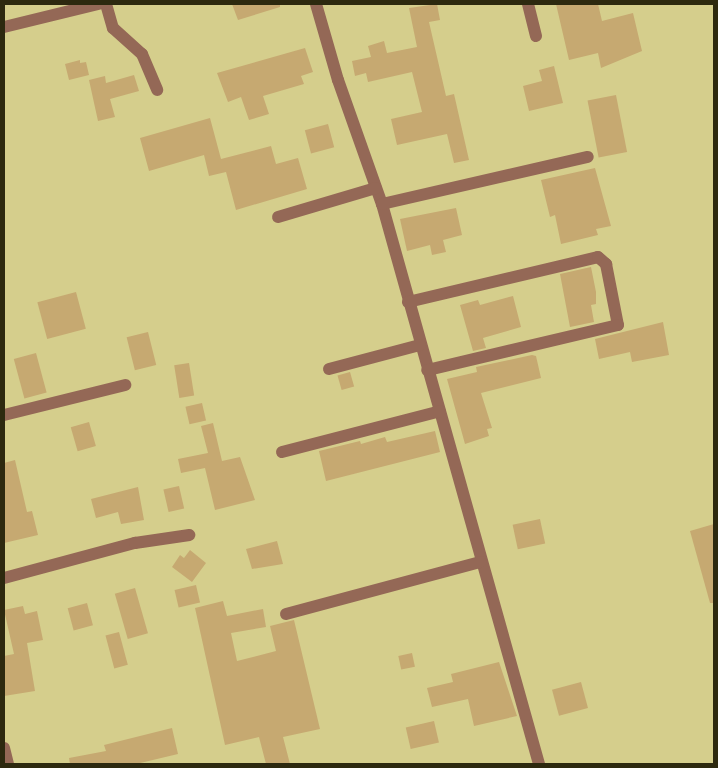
<!DOCTYPE html>
<style>
body{margin:0}
#map{position:relative;width:718px;height:768px;overflow:hidden;background:#d5ce8c;font-family:"Titillium Web",sans-serif}
div>[style]{position:absolute}
[style*='--x']{left:calc(var(--x)*1px);top:calc(var(--y)*1px);width:calc(var(--w)*1px);rotate:calc(var(--a)*1deg)}
.building>*{inset:0;background:#c6a971;transform-origin:0 0}
.minor>*{height:12px;margin:-6px;padding:0 6px;transform-origin:6px;border-radius:6px;background:#946856}
span{translate:-50% -50%;white-space:nowrap;text-align:center;line-height:1.15;-webkit-text-stroke:4.5px #f1eecd;paint-order:stroke}
.frame{position:absolute;inset:0;border:5px solid #2d290f;pointer-events:none}
</style>
<div id="map">
<div class="building">
<div style="clip-path:polygon(232px 4px,280px 4px,280px 7px,238px 20px)"></div>
<div style="clip-path:polygon(437px 4px,440px 20px,429px 22px,446px 96px,454px 94px,469px 160px,454px 163px,447px 134px,397px 145px,391px 119px,422px 112px,412px 72px,368px 82px,366px 73px,355px 76px,352px 61px,371px 57px,368px 46px,384px 41px,387px 53px,417px 47px,409px 8px)"></div>
<div style="clip-path:polygon(556px 4px,598px 4px,602px 21px,633px 13px,642px 51px,601px 68px,598px 53px,569px 60px)"></div>
<div style="clip-path:polygon(305px 48px,313px 72px,301px 76px,304px 84px,263px 96px,269px 114px,249px 120px,241px 97px,228px 102px,217px 73px)"></div>
<div style="clip-path:polygon(80px 60px,80px 63px,86px 62px,89px 75px,69px 80px,65px 64px)"></div>
<div style="clip-path:polygon(554px 66px,563px 103px,529px 111px,523px 86px,542px 81px,539px 70px)"></div>
<div style="clip-path:polygon(134px 75px,139px 91px,110px 99px,115px 117px,98px 121px,89px 80px,105px 76px,106px 83px)"></div>
<div style="left:616px;top:95px;width:58px;height:29px;rotate:79deg"></div>
<div style="clip-path:polygon(210px 118px,221px 159px,271px 146px,276px 164px,298px 158px,307px 189px,236px 210px,226px 172px,209px 176px,204px 155px,149px 171px,140px 138px)"></div>
<div style="left:328px;top:124px;width:24px;height:24px;rotate:75deg"></div>
<div style="clip-path:polygon(595px 168px,611px 226px,596px 229px,598px 235px,561px 244px,555px 215px,550px 217px,541px 180px)"></div>
<div style="clip-path:polygon(456px 208px,462px 235px,443px 240px,446px 252px,432px 255px,430px 245px,407px 251px,400px 219px)"></div>
<div style="clip-path:polygon(591px 267px,596px 292px,596px 304px,591px 305px,594px 322px,570px 327px,560px 274px)"></div>
<div style="left:76px;top:292px;width:38px;height:40px;rotate:75deg"></div>
<div style="clip-path:polygon(513px 296px,521px 327px,483px 338px,486px 348px,473px 351px,460px 305px,478px 300px,480px 305px)"></div>
<div style="clip-path:polygon(663px 322px,669px 355px,632px 362px,630px 352px,599px 359px,595px 339px)"></div>
<div style="left:148px;top:332px;width:34px;height:22px;rotate:76deg"></div>
<div style="left:36px;top:353px;width:41px;height:23px;rotate:75deg"></div>
<div style="clip-path:polygon(532px 355px,536px 356px,541px 378px,481px 393px,492px 428px,487px 429px,489px 436px,465px 444px,447px 379px,477px 372px,476px 367px)"></div>
<div style="left:189px;top:363px;width:33px;height:15px;rotate:81deg"></div>
<div style="left:350px;top:372px;width:15px;height:13px;rotate:74deg"></div>
<div style="left:202px;top:403px;width:18px;height:17px;rotate:77deg"></div>
<div style="left:89px;top:422px;width:25px;height:19px;rotate:74deg"></div>
<div style="clip-path:polygon(213px 423px,222px 461px,240px 457px,255px 500px,215px 510px,205px 468px,181px 473px,178px 459px,208px 453px,201px 426px)"></div>
<div style="clip-path:polygon(435px 431px,440px 452px,326px 481px,319px 451px,360px 441px,361px 444px,385px 437px,387px 442px)"></div>
<div style="clip-path:polygon(15px 460px,27px 512px,32px 511px,38px 535px,4px 543px,4px 463px)"></div>
<div style="left:179px;top:486px;width:23px;height:16px;rotate:77deg"></div>
<div style="clip-path:polygon(138px 487px,144px 520px,121px 524px,118px 512px,96px 518px,91px 499px)"></div>
<div style="left:540px;top:519px;width:25px;height:28px;rotate:78deg"></div>
<div style="clip-path:polygon(714px 524px,714px 603px,710px 603px,690px 531px)"></div>
<div style="clip-path:polygon(277px 541px,283px 564px,252px 569px,246px 549px)"></div>
<div style="clip-path:polygon(190px 550px,206px 563px,192px 582px,172px 567px,180px 555px,184px 558px)"></div>
<div style="left:196px;top:585px;width:18px;height:22px;rotate:77deg"></div>
<div style="left:135px;top:588px;width:47px;height:21px;rotate:74deg"></div>
<div style="clip-path:polygon(223px 601px,227px 616px,263px 609px,266px 627px,231px 633px,237px 661px,276px 651px,270px 626px,294px 620px,320px 729px,283px 737px,290px 764px,266px 764px,259px 737px,225px 745px,195px 608px)"></div>
<div style="left:87px;top:603px;width:23px;height:20px;rotate:75deg"></div>
<div style="clip-path:polygon(23px 606px,25px 614px,37px 611px,43px 640px,27px 643px,35px 691px,4px 696px,4px 656px,14px 654px,4px 610px)"></div>
<div style="left:119px;top:632px;width:34px;height:14px;rotate:75deg"></div>
<div style="left:412px;top:653px;width:14px;height:14px;rotate:78deg"></div>
<div style="clip-path:polygon(499px 662px,517px 716px,474px 726px,468px 699px,432px 707px,427px 688px,453px 682px,451px 674px)"></div>
<div style="left:581px;top:682px;width:27px;height:30px;rotate:75deg"></div>
<div style="left:434px;top:721px;width:22px;height:29px;rotate:77deg"></div>
<div style="clip-path:polygon(172px 728px,178px 754px,136px 764px,70px 764px,69px 758px,106px 751px,104px 745px)"></div>
</div>
<div class="minor">
<div style="--x:106;--y:4;--w:25;--a:74"></div>
<div style="--x:113;--y:28;--w:39;--a:42"></div>
<div style="--x:142;--y:54;--w:39;--a:67"></div>
<div style="--x:316;--y:4;--w:79;--a:73.9"></div>
<div style="--x:338;--y:80;--w:132;--a:70.5"></div>
<div style="--x:382;--y:204;--w:582;--a:74.34"></div>
<div style="--x:528;--y:4;--w:33;--a:76"></div>
<div style="--x:4;--y:27;--w:97;--a:-13.7"></div>
<div style="--x:382;--y:204;--w:211;--a:-12.9"></div>
<div style="--x:278;--y:217;--w:102;--a:-16.5"></div>
<div style="--x:408;--y:302;--w:195;--a:-13.3"></div>
<div style="--x:598;--y:257;--w:11;--a:41"></div>
<div style="--x:606;--y:264;--w:62;--a:78.9"></div>
<div style="--x:618;--y:325;--w:196;--a:166.7"></div>
<div style="--x:329;--y:369;--w:94;--a:-14.8"></div>
<div style="--x:4;--y:415;--w:125;--a:-13.9"></div>
<div style="--x:282;--y:452;--w:163;--a:-14.5"></div>
<div style="--x:4;--y:578;--w:136;--a:-15"></div>
<div style="--x:135;--y:543;--w:55;--a:-8.4"></div>
<div style="--x:286;--y:614;--w:201;--a:-15"></div>
<div style="--x:4;--y:748;--w:16;--a:76"></div>
</div>
<div class="frame"></div>
</div>
